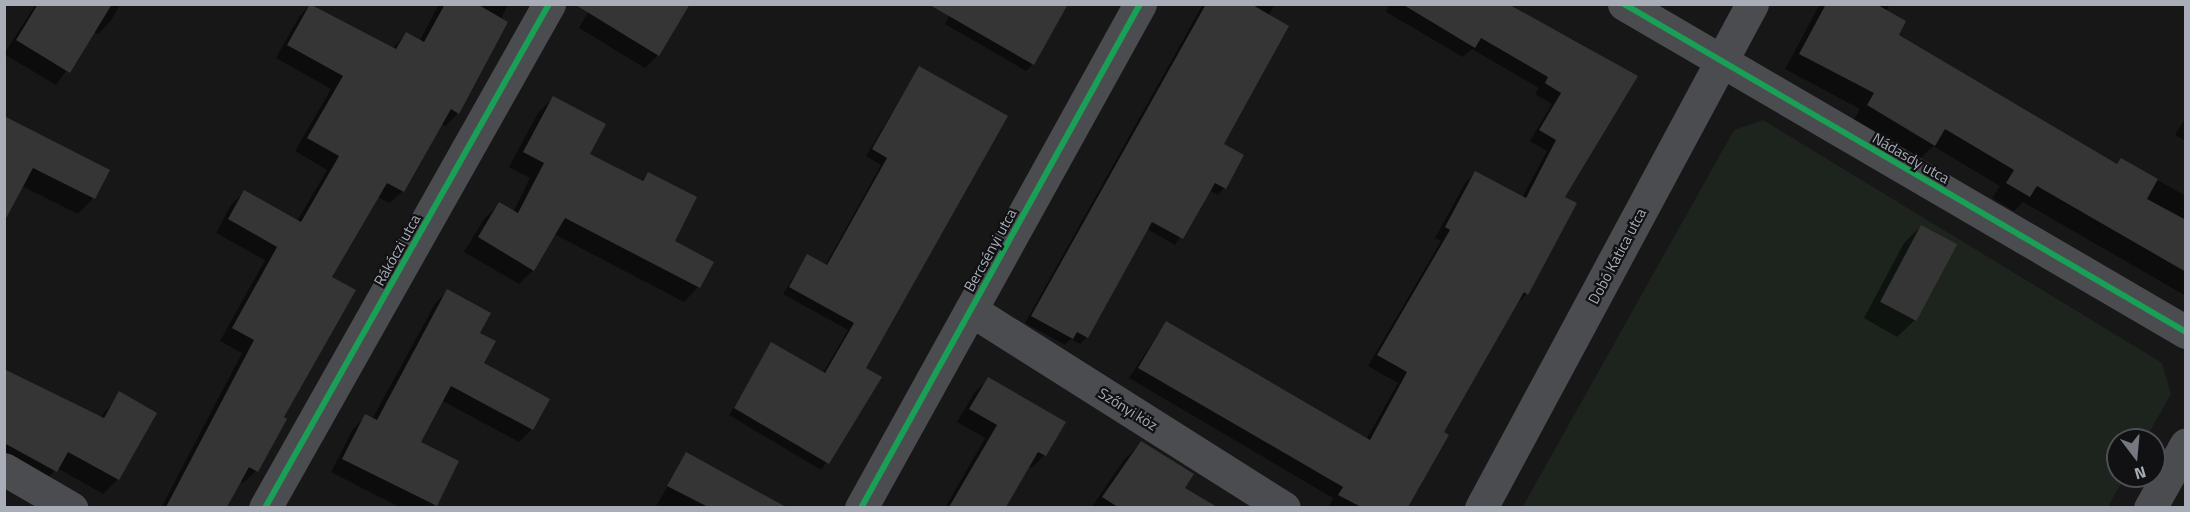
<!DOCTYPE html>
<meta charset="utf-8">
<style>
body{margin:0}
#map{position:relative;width:2190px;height:512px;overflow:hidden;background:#171717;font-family:"Titillium Web",sans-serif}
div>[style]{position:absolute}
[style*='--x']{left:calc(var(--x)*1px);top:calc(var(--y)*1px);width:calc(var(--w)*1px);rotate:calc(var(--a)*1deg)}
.green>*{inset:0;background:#1d241e}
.shadow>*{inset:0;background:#0007}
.building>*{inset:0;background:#353536;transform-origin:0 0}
.minor>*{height:33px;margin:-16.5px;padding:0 16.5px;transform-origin:16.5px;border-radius:16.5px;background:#4b4c50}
.cycleway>*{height:6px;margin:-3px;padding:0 3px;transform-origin:3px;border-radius:3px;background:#1a9f57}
span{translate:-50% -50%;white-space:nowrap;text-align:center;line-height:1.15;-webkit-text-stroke:4.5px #111113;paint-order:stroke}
.street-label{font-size:15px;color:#a8adb8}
.frame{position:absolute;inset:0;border:6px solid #a8adb8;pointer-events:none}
.north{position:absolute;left:2106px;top:428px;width:60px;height:60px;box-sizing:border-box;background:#111113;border:2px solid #4d4f55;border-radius:50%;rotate:164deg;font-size:16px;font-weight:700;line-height:24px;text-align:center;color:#a8adb8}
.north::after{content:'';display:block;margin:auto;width:21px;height:27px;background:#757880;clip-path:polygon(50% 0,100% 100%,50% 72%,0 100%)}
</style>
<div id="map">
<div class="green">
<div style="clip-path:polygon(1763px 120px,2162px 363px,2171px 394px,2145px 440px,2118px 440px,2118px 476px,2125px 476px,2108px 507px,1522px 508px,1734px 130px)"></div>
</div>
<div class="shadow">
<div style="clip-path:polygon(36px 4px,120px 4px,111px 21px,98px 34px,94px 32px,56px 85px,4px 54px)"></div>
<div style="clip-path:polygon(311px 4px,393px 48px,406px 34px,419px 42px,439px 4px,508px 4px,458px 113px,445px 126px,441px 124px,403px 191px,390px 203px,377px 197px,330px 278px,282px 418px,256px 471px,243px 483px,239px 481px,226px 508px,161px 508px,242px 353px,220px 341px,265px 260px,216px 233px,231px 205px,244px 192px,297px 221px,327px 170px,295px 151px,331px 89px,276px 58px,299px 17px)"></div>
<div style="clip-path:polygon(593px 4px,658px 55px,645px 68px,579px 28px)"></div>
<div style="clip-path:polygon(956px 4px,1033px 64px,1026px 71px,945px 24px)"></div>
<div style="clip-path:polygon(1203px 4px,1275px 4px,1229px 85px,1222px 145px,1224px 188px,1218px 195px,1209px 190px,1175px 245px,1147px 229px,1087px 337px,1080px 344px,1071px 339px,1065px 345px,1025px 323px)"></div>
<div style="clip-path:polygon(1389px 4px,1508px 4px,1569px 42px,1572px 39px,1636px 76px,1563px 197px,1527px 294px,1516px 304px,1442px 432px,1447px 435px,1407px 508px,1332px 508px,1329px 506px,1333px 498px,1129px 378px,1166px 322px,1366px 440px,1398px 383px,1368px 366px,1441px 241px,1435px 238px,1465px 183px,1476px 172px,1522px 198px,1547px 151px,1530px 141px,1552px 104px,1535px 94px,1539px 88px,1472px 49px,1463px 57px,1386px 12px)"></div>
<div style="clip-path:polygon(1820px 4px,1890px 4px,1886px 12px,1897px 35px,2116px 165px,2121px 160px,2186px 196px,2186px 296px,2023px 202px,2014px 211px,1992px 198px,2000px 186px,1933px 146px,1919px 160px,1853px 121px,1860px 109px,1785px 69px)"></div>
<div style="clip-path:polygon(919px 68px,864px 369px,879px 378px,821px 470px,729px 415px,772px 344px,823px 373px,848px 330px,783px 294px,807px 256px,825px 266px,881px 165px,866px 156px)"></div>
<div style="clip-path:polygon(553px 98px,588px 154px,640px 182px,648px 173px,673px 242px,712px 262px,698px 287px,684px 302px,554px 234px,533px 270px,519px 284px,464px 252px,484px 219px,499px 204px,513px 212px,530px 178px,509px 167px,538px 113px)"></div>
<div style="clip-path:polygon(2186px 117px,2186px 141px,2175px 135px)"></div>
<div style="clip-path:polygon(4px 118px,108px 171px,93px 198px,78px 214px,22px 186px)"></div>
<div style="clip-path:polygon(1921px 226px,1915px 320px,1897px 337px,1864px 318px,1904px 243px)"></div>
<div style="clip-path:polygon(447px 291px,478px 333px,482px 364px,532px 429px,519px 442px,441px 400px,418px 443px,435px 505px,401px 508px,331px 472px,353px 429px,366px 416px,372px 419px,435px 304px)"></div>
<div style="clip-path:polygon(4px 371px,100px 418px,120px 393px,118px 479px,103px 494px,57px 468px,41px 485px,4px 471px)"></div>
<div style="clip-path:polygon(988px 379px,1044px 455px,1032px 468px,1028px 466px,1004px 508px,945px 508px,985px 438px,957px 422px,975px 392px)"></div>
<div style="clip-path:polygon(1141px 443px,1183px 488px,1214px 508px,1091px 508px,1124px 460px)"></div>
<div style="clip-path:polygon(686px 454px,783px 508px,655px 508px)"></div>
</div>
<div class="building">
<div style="clip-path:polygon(38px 4px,112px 4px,70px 73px,16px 40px)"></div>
<div style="clip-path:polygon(310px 4px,396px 49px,406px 32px,424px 42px,445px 4px,477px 4px,508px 22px,459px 114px,451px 109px,404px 192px,387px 183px,332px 277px,356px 290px,284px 417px,287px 419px,258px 472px,249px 467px,227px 507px,166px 507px,254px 340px,232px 328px,277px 247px,228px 219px,244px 190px,301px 222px,339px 156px,307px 138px,343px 76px,287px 45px)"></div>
<div style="clip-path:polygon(574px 4px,690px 4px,659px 56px)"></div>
<div style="clip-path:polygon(928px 4px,1068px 4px,1034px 65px)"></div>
<div style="clip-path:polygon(1206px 4px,1251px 4px,1289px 26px,1224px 144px,1244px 155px,1226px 189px,1215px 183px,1183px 239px,1152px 222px,1088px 338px,1077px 332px,1073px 339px,1031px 316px)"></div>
<div style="clip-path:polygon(1402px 4px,1508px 4px,1638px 76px,1565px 197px,1577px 203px,1528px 295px,1524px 292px,1444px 432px,1449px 435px,1408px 507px,1361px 507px,1338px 495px,1343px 487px,1138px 368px,1166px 321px,1370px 440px,1407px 372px,1377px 355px,1450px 230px,1445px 227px,1475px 171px,1526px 198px,1556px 140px,1539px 130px,1561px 93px,1545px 83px,1548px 77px,1481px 38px,1475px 48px)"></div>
<div style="clip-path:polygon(1826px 4px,1876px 4px,1906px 21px,1899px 35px,2117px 164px,2121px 158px,2158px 179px,2147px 199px,2186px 220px,2186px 272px,2037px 186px,2030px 197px,2006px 183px,2014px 170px,1945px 129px,1935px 146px,1867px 105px,1874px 93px,1799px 54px)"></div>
<div style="clip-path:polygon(919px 66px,1008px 116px,866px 368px,882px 377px,829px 464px,734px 408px,771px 342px,825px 373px,854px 323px,789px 287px,807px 254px,827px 265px,887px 158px,872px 149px)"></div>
<div style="clip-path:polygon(553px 96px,606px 124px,590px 154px,643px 181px,648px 172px,697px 197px,675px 241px,714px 262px,700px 288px,565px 218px,534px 271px,478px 237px,499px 202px,518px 213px,544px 163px,523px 152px)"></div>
<div style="clip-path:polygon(4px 116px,110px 170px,95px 199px,33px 168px,4px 222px)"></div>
<div style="left:1921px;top:225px;width:41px;height:87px;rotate:28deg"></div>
<div style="clip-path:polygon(447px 289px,491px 313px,480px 333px,496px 341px,484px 363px,550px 399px,533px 430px,451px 386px,421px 442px,459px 461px,437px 506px,342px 459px,365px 414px,377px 420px)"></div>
<div style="clip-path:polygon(4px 369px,104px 418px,119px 391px,157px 413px,119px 480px,68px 452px,57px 472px,4px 443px)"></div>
<div style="clip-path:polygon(988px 377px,1066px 422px,1046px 456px,1038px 452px,1006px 507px,949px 507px,997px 425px,969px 409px)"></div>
<div style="clip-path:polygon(1141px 441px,1194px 474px,1185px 488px,1217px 507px,1118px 507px,1102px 497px)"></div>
<div style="clip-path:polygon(686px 452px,786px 507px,708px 507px,667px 486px)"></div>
</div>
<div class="minor">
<div style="--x:1624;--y:4;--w:651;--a:30.27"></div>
<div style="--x:971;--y:310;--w:370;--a:32.3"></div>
<div style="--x:4;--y:469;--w:78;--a:30.2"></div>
<div style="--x:265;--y:508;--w:579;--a:-60.6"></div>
<div style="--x:861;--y:508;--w:576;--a:-61.03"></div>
<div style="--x:1481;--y:508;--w:572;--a:-61.73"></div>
<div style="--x:2150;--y:508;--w:73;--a:-60.6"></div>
</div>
<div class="cycleway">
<div style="--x:1624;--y:4;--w:651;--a:30.27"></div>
<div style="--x:265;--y:508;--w:579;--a:-60.6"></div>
<div style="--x:861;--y:508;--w:576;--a:-61.03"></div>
</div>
<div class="street-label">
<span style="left:1911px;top:158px;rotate:30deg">Nádasdy utca</span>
<span style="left:397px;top:250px;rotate:-61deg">Rákóczi utca</span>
<span style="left:990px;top:250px;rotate:-61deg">Bercsényi utca</span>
<span style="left:1617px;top:256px;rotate:-62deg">Dobó Katica utca</span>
<span style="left:1128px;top:409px;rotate:32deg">Szőnyi köz</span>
</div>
<div class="frame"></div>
<div class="north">N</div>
</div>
